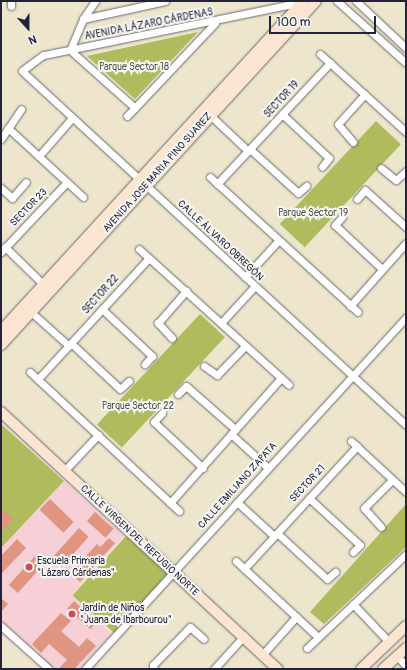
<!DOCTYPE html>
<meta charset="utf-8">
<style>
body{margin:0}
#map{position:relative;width:407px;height:670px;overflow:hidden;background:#ede6cd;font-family:Pangolin,sans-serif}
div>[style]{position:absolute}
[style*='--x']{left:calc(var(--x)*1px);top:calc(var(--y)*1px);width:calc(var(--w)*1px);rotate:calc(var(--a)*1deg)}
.built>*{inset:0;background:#f6cfd7}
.green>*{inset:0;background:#afbb5d;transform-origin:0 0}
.building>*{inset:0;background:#df957f;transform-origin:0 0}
.roads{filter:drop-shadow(0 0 1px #69676e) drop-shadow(0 0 1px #69676e)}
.street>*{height:7px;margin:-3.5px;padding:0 3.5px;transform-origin:3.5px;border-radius:3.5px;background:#fff}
.secondary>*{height:10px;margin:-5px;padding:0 5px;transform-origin:5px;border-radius:5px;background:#fce5d0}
.dots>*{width:11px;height:11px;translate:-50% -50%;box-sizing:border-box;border:2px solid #f6f6f2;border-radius:50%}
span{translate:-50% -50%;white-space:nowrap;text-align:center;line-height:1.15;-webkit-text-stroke:4px #f6f6f2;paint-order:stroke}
.street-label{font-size:10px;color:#22223b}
.park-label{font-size:10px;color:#535847}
.poi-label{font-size:10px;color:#22223b}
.left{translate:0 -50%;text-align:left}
.frame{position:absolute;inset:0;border:2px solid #22223b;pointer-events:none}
.north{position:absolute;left:8px;top:8px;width:40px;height:40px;-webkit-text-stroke:3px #f6f6f2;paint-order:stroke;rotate:159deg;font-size:11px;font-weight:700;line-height:16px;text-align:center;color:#22223b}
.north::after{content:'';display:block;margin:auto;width:14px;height:18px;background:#22223b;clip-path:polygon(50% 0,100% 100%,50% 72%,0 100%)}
.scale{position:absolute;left:269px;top:16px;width:107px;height:18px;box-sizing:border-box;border:2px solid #22223b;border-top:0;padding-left:5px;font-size:12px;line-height:14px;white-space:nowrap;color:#22223b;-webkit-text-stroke:3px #f6f6f2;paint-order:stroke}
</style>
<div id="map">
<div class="built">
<div style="clip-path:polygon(64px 481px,124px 536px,71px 595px,112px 634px,78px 669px,54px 669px,1px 620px,1px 548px)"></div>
</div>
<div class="green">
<div style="clip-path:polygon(198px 32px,135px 99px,87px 56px)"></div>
<div style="left:376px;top:121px;width:34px;height:141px;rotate:43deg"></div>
<div style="left:200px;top:314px;width:34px;height:151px;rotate:43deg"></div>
<div style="clip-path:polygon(1px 424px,64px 481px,1px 548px)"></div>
<div style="clip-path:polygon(406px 504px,406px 547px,324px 624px,310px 612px)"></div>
<div style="left:126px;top:536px;width:57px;height:80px;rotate:42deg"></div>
</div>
<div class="building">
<div style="left:50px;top:499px;width:33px;height:15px;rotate:44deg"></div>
<div style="clip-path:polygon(1px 508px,13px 519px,1px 532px)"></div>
<div style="left:95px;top:512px;width:25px;height:12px;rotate:42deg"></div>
<div style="left:79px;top:528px;width:13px;height:39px;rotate:42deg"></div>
<div style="clip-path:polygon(109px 538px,115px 543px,80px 582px,71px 573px,97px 544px,100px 547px)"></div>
<div style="clip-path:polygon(17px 539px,26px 548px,1px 574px,1px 556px)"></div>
<div style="left:35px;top:556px;width:12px;height:39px;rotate:42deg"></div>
<div style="clip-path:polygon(1px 598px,8px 604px,1px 612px)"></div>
<div style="left:74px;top:601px;width:31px;height:10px;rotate:42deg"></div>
<div style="clip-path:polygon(61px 613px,71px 621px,61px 631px,79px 647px,87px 638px,96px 646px,74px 669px,58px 669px,67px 660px,49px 644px,41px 653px,32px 644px)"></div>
</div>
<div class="roads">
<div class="street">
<div style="--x:337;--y:1;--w:93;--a:41.9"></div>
<div style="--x:356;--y:1;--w:69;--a:43.2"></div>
<div style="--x:302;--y:2;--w:264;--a:168.4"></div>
<div style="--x:43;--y:55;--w:26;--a:143"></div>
<div style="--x:22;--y:71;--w:522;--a:42.67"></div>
<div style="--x:11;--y:6;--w:5;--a:-90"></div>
<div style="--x:83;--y:19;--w:22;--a:-56"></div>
<div style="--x:70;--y:50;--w:34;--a:-67"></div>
<div style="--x:83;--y:19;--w:84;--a:-12.4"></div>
<div style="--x:70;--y:50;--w:87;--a:41.7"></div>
<div style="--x:320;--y:54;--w:116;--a:42.2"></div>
<div style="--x:282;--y:114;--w:64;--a:43.1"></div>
<div style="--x:329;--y:158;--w:11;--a:128"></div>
<div style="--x:127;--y:116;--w:128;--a:-46.6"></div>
<div style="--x:211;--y:116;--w:51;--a:43.4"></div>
<div style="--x:8;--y:128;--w:102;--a:42.6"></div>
<div style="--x:1;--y:139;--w:36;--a:-56"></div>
<div style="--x:353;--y:142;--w:23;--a:-130"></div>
<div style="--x:338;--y:124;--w:40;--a:-48"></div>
<div style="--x:250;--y:149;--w:65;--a:42.5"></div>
<div style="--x:298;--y:193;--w:11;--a:-41"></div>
<div style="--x:39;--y:156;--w:50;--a:-49"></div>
<div style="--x:381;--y:168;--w:19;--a:39"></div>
<div style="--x:396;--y:180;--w:13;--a:-42"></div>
<div style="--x:210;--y:177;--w:200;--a:42.4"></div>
<div style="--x:217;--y:184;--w:166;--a:-47"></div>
<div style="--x:1;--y:188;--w:15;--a:42"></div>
<div style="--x:12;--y:198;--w:21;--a:-49"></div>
<div style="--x:357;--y:199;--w:12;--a:-48"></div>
<div style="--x:365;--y:190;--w:55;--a:42.1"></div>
<div style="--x:342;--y:217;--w:11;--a:131"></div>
<div style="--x:335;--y:225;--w:64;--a:43.1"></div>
<div style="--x:5;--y:247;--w:54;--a:44.3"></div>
<div style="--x:139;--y:249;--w:202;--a:42.2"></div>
<div style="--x:1;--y:252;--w:96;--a:-46.7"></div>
<div style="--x:245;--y:277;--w:50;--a:-47.4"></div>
<div style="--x:350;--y:306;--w:84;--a:-48.4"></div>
<div style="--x:102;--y:309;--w:69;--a:43.2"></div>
<div style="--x:152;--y:356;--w:11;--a:131"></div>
<div style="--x:31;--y:312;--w:51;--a:41.8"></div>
<div style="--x:221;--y:323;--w:50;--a:-47.4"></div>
<div style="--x:172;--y:338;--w:21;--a:-133"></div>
<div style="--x:158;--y:323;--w:43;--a:-48.8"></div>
<div style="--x:71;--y:343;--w:67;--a:43.2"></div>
<div style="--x:120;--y:389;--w:12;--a:-42"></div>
<div style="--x:204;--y:366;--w:16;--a:35"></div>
<div style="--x:217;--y:375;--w:40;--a:-46"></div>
<div style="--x:30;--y:372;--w:204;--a:43"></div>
<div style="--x:38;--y:379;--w:164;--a:-47.5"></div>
<div style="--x:178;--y:394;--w:11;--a:-45"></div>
<div style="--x:186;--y:386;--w:65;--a:41.3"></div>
<div style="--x:162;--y:413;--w:12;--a:132"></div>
<div style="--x:154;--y:422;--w:67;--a:43.2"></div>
<div style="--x:231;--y:434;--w:49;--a:42.5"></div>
<div style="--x:351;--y:441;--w:75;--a:42.8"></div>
<div style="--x:64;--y:471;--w:50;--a:-46.6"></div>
<div style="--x:309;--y:498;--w:69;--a:42.7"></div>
<div style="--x:360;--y:545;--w:10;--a:135"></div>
<div style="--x:237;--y:502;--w:50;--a:42.6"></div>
<div style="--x:170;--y:503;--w:167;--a:-48.4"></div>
<div style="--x:381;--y:527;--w:25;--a:-132"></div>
<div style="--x:364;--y:508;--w:40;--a:-45"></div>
<div style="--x:277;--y:533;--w:68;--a:42.6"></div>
<div style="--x:327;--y:579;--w:11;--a:-41"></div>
<div style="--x:236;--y:561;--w:112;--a:42.8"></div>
<div style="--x:244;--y:569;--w:167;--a:-47.4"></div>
<div style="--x:353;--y:604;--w:52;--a:46.5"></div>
<div style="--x:1;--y:626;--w:64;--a:41.9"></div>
<div style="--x:307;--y:648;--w:137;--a:-43.5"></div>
<div style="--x:263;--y:654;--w:50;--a:-48.3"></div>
<div style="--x:397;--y:656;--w:13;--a:48"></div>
<div style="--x:85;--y:669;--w:476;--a:-47.6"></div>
<div style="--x:154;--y:669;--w:4;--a:-104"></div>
<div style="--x:153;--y:665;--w:53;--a:-45.8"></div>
<div style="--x:190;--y:627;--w:18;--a:41"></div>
<div style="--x:214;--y:669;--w:45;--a:-47.7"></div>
</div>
<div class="secondary">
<div style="--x:1;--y:331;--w:447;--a:-47.5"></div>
<div style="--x:1;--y:345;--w:466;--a:-47.5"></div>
<div style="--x:1;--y:412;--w:378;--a:42.9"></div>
<div style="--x:361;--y:669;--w:62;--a:-43.7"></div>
<div style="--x:383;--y:669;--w:31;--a:-42"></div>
</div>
</div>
<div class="dots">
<div style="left:29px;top:567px;background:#d1495b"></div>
<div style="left:72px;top:614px;background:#d1495b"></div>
</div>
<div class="street-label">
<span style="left:149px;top:25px;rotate:-11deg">AVENIDA LÁZARO CÁRDENAS</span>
<span style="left:282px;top:100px;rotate:-47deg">SECTOR 19</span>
<span style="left:158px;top:173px;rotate:-48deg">AVENIDA JOSE MARIA PINO SUAREZ</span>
<span style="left:29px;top:208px;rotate:-46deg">SECTOR 23</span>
<span style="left:220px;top:241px;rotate:43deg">CALLE ÁLVARO OBREGÓN</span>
<span style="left:101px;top:295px;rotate:-48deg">SECTOR 22</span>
<span style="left:308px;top:484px;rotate:-47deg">SECTOR 21</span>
<span style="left:238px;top:486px;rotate:-48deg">CALLE EMILIANO ZAPATA</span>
<span style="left:139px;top:541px;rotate:43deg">CALLE VIRGEN DEL REFUGIO NORTE</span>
</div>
<div class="park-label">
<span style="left:134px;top:68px">Parque Sector 18</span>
<span style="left:313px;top:214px">Parque Sector 19</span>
<span style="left:138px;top:407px">Parque Sector 22</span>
</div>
<div class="poi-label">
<span class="left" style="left:37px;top:567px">Escuela Primaria<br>"Lázaro Cárdenas"</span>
<span class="left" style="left:80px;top:614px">Jardín de Niños<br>"Juana de Ibarbourou"</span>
</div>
<div class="frame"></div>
<div class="north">N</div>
<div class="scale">100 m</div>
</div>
